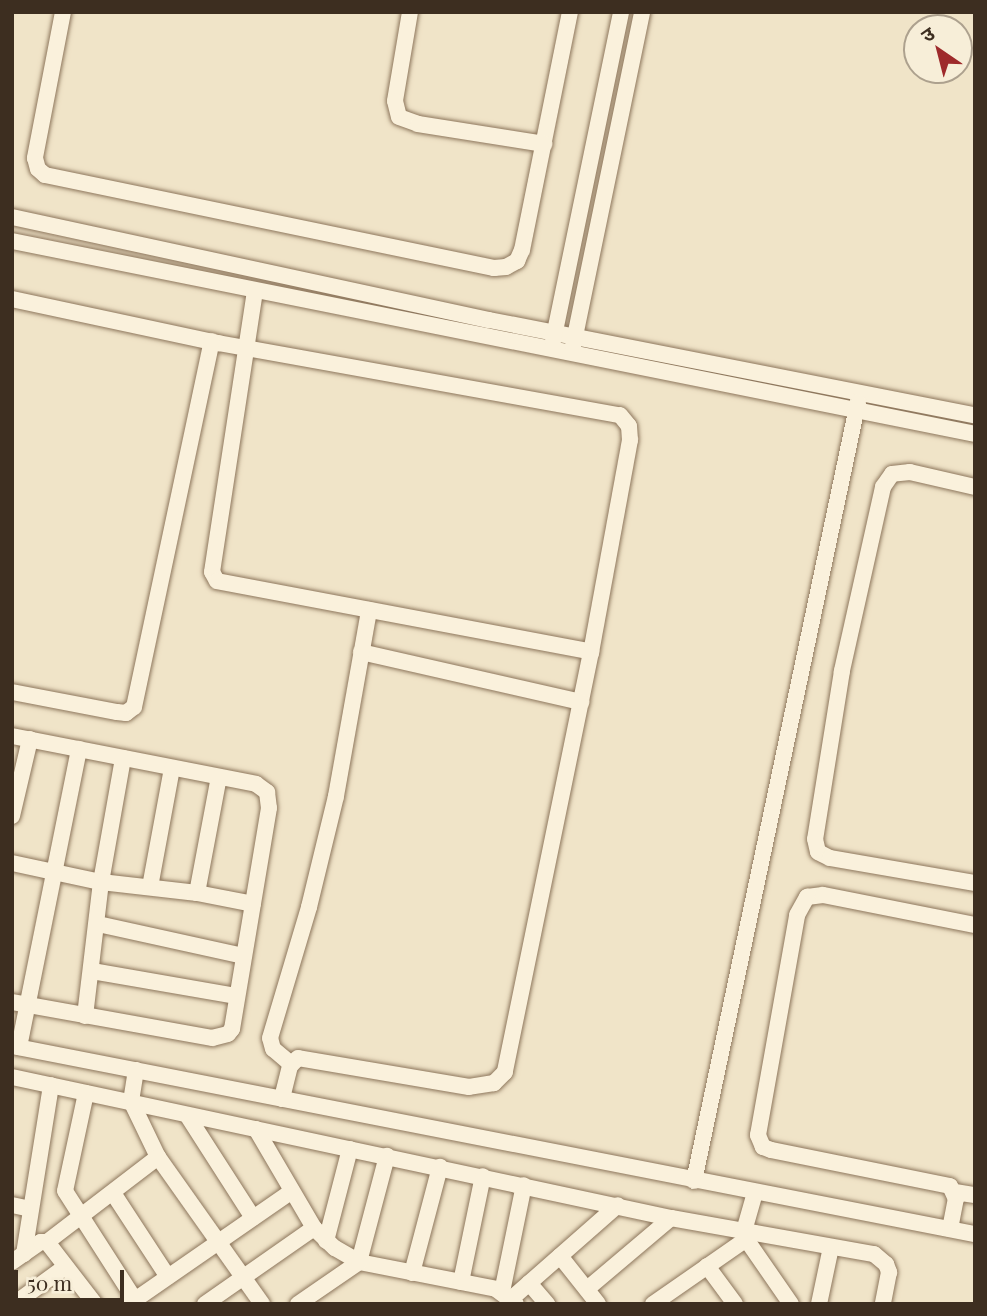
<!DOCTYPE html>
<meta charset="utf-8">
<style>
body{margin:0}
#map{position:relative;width:987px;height:1316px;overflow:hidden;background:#f0e4c8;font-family:"Playfair Display","Noto Sans Devanagari",serif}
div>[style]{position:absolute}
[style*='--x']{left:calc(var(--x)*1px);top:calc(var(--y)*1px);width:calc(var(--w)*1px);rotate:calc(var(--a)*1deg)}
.roads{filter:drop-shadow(0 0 2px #8d765c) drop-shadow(0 0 2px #8d765c)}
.minor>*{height:16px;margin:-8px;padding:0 8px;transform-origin:8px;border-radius:8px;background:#faf1dc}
span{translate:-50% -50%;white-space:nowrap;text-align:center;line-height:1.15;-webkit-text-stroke:5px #f7eed8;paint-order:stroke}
.frame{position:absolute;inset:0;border:14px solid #3d2e20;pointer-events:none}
.north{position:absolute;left:903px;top:14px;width:70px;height:70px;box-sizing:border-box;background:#f7eed8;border:2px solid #ada18e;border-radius:50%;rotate:325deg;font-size:19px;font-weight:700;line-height:28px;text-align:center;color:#3d2e20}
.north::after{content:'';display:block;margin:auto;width:24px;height:32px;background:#9e2a2b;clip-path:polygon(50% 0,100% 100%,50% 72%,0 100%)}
.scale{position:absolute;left:14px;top:1270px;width:110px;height:32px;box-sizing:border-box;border:4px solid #3d2e20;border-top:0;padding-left:9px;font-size:21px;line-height:24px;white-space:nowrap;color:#3d2e20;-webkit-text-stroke:5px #f7eed8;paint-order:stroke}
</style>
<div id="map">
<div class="roads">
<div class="minor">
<div style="--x:63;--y:12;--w:149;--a:100.9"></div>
<div style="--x:35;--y:158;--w:11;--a:75"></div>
<div style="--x:38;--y:169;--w:9;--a:41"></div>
<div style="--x:45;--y:175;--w:459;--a:11.7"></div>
<div style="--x:494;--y:268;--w:12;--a:-5"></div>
<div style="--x:506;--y:267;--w:13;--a:-29"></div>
<div style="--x:517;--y:261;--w:12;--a:-66"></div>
<div style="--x:522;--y:250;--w:243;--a:-78.6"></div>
<div style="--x:410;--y:12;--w:90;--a:99.6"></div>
<div style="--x:395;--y:101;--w:16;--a:76"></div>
<div style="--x:399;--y:117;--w:20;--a:20"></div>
<div style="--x:418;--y:124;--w:128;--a:9"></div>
<div style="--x:12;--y:217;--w:488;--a:12.2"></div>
<div style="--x:489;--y:320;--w:495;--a:11.1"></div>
<div style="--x:12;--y:241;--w:982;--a:11.33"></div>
<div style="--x:255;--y:291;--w:284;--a:98.7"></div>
<div style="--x:212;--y:572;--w:10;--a:61"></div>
<div style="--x:217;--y:581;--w:381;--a:10.7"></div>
<div style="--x:12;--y:299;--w:211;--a:12.1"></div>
<div style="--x:218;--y:343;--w:408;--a:10.2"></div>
<div style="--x:620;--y:415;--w:14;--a:51"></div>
<div style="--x:629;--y:426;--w:14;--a:86"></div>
<div style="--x:630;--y:440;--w:216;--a:100.4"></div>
<div style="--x:591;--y:652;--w:429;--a:101.6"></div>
<div style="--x:505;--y:1072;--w:16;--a:135"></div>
<div style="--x:494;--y:1083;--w:25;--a:171"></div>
<div style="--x:469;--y:1087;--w:173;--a:-170.4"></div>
<div style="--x:298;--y:1058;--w:11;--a:135"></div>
<div style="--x:290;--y:1066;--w:34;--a:104"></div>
<div style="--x:553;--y:341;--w:336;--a:-78.3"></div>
<div style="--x:573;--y:346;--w:341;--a:-78.3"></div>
<div style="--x:975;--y:487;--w:67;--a:-167"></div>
<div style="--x:910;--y:472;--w:18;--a:174"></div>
<div style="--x:892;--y:474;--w:16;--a:125"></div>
<div style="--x:883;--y:487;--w:189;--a:102.6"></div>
<div style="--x:842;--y:671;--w:170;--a:99.1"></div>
<div style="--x:815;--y:839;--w:13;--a:77"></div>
<div style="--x:818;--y:852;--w:13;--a:27"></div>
<div style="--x:830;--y:858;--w:147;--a:9.8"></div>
<div style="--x:361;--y:652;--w:226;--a:12.8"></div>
<div style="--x:12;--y:692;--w:107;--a:10.8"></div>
<div style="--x:117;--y:712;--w:9;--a:6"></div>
<div style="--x:126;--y:713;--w:10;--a:-37"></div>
<div style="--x:134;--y:707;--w:374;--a:-78"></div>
<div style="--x:12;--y:736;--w:249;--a:11.1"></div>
<div style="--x:256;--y:784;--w:14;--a:36"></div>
<div style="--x:267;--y:792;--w:16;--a:83"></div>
<div style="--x:269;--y:808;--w:224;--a:99.5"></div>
<div style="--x:232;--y:1029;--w:6;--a:129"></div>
<div style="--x:228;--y:1034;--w:16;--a:166"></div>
<div style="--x:212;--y:1038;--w:203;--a:-169.8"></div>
<div style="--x:12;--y:816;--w:79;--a:-76.8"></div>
<div style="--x:12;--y:863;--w:91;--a:12.1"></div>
<div style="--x:101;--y:882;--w:97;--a:6.5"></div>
<div style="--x:197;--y:893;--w:57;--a:11.1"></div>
<div style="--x:150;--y:887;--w:121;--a:-79.5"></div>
<div style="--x:197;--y:893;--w:118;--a:-79.3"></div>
<div style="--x:98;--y:924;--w:149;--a:12.4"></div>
<div style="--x:92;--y:971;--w:147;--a:9.8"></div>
<div style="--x:85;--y:1016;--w:135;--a:-83.2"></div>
<div style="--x:101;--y:882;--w:126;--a:-79.9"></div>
<div style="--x:12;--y:1046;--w:981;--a:11.05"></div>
<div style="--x:19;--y:1047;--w:304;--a:-78.6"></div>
<div style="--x:291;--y:1064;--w:23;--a:-140"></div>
<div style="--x:273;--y:1049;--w:11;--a:-105"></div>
<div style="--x:270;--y:1038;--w:137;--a:-73.4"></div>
<div style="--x:309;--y:907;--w:114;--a:-76.3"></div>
<div style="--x:336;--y:796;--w:189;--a:-79.9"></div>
<div style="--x:136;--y:1070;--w:31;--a:99"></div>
<div style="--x:131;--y:1101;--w:62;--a:64.3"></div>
<div style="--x:158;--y:1157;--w:180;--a:54.7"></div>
<div style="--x:12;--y:1077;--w:674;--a:12.08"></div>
<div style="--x:671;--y:1218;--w:206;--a:10.1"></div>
<div style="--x:874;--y:1254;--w:16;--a:40"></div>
<div style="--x:886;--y:1264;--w:9;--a:69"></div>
<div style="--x:889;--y:1272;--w:33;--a:101"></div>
<div style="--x:86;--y:1093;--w:100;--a:102.1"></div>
<div style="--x:65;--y:1191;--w:130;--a:57.3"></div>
<div style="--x:187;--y:1115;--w:122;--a:57.3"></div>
<div style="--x:256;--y:1129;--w:115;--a:59.6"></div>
<div style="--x:314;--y:1228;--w:29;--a:44"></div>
<div style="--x:335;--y:1248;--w:28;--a:30"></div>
<div style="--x:359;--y:1262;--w:140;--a:11.1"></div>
<div style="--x:496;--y:1289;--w:25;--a:37"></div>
<div style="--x:694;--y:1181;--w:796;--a:-78.11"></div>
<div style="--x:955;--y:1192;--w:20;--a:9"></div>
<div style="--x:113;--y:1193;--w:100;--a:56.8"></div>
<div style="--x:12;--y:1205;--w:19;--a:12"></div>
<div style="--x:950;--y:1229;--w:31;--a:-79"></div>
<div style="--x:956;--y:1199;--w:14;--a:-115"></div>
<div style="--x:950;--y:1186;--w:183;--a:-168.6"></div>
<div style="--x:771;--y:1150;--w:9;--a:-159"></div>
<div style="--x:763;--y:1147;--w:13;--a:-113"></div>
<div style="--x:758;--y:1135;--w:223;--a:-79.9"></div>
<div style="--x:797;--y:915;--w:21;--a:-61"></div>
<div style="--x:807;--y:897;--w:16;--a:-7"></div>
<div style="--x:823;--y:895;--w:155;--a:11.2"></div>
<div style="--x:744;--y:1231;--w:40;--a:-74"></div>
<div style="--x:746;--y:1239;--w:79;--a:55.3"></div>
<div style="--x:326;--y:1241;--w:95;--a:-75.4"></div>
<div style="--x:47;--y:1242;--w:140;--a:-37.4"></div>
<div style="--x:24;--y:1254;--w:171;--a:-80.9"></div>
<div style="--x:560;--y:1256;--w:61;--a:51.6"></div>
<div style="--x:12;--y:1262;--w:35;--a:-35"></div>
<div style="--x:41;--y:1242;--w:6;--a:0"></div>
<div style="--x:47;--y:1242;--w:78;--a:52.3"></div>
<div style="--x:707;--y:1266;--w:47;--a:53.6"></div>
<div style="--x:412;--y:1273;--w:110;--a:-75.2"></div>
<div style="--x:461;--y:1282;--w:108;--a:-78.3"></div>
<div style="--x:529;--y:1283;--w:28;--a:49"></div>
<div style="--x:587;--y:1289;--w:110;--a:-40.2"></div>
<div style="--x:502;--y:1292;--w:109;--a:-78.4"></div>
<div style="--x:511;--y:1299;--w:142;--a:-41.3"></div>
<div style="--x:14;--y:1304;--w:63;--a:-36"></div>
<div style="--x:129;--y:1304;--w:198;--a:-34.7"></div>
<div style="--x:205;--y:1304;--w:133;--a:-34.9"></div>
<div style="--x:298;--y:1304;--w:74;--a:-34.5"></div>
<div style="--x:359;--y:1262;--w:110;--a:-75.2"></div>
<div style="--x:653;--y:1304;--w:124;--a:-34.8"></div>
<div style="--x:819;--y:1304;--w:58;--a:-78.1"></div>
</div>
</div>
<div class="frame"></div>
<div class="north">उ</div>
<div class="scale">50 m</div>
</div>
